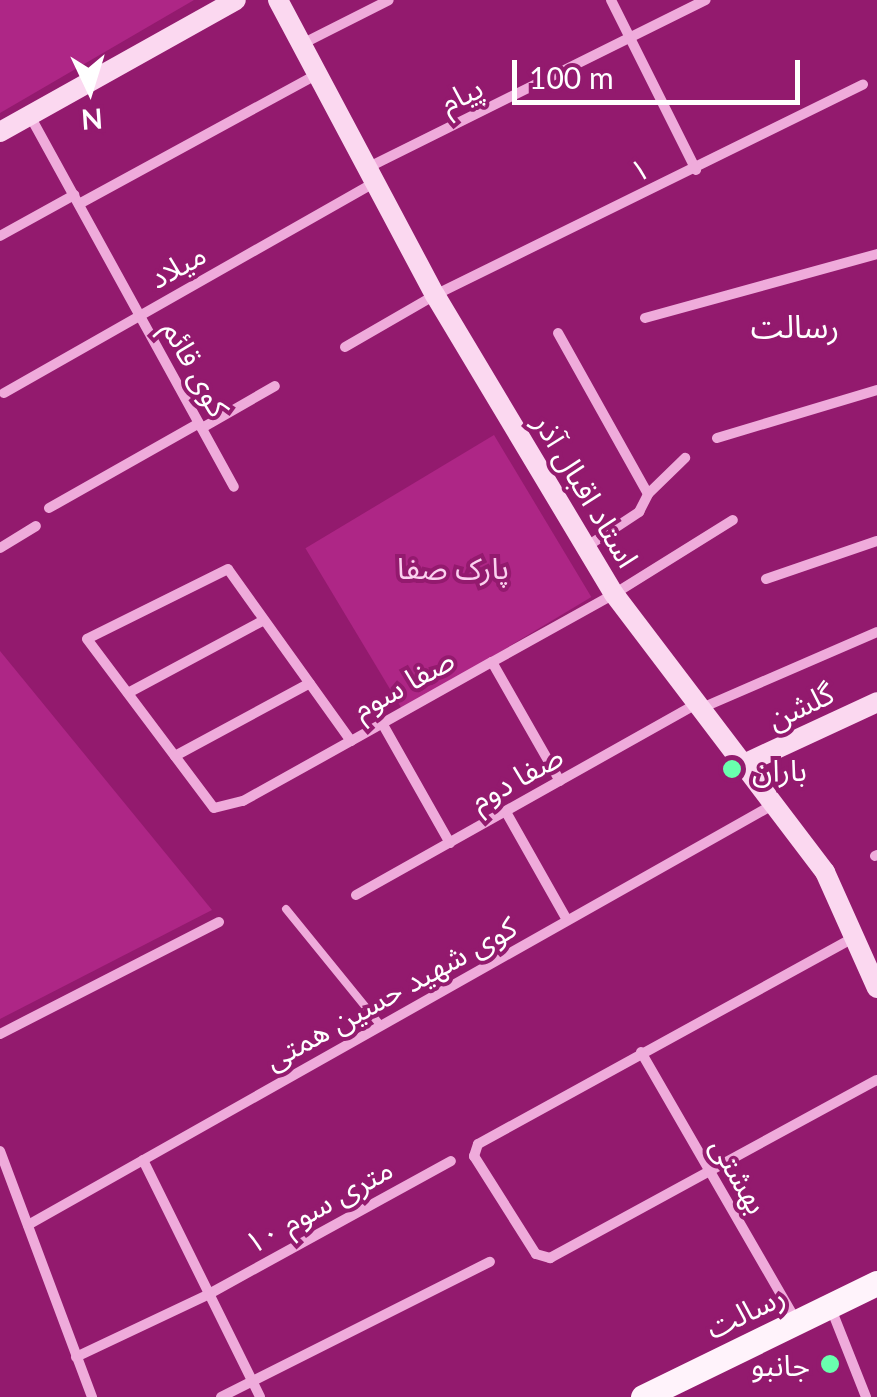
<!DOCTYPE html>
<meta charset="utf-8">
<style>
body{margin:0}
#map{position:relative;width:877px;height:1397px;overflow:hidden;background:#931a6e;font-family:Lato,"Noto Sans Arabic",sans-serif}
div>[style]{position:absolute}
[style*='--x']{left:calc(var(--x)*1px);top:calc(var(--y)*1px);width:calc(var(--w)*1px);rotate:calc(var(--a)*1deg)}
.green>*{inset:0;background:#ae2686;transform-origin:0 0}
.lane>*{height:8px;margin:-4px;padding:0 4px;transform-origin:4px;border-radius:4px;background:#efabdb}
.street>*{height:10px;margin:-5px;padding:0 5px;transform-origin:5px;border-radius:5px;background:#efabdb}
.secondary>*{height:20px;margin:-10px;padding:0 10px;transform-origin:10px;border-radius:10px;background:#fbd8f0}
.primary>*{height:25px;margin:-12.5px;padding:0 12.5px;transform-origin:12.5px;border-radius:12.5px;background:#fff3fb}
.dots>*{width:28px;height:28px;translate:-50% -50%;box-sizing:border-box;border:5px solid #931a6e;border-radius:50%}
span{translate:-50% -50%;white-space:nowrap;text-align:center;line-height:1.15;-webkit-text-stroke:8px #931a6e;paint-order:stroke}
.street-label{font-size:30px;color:#fff}
.park-label{font-size:30px;color:#fbd1ef}
.poi-label{font-size:30px;color:#fff}
.left{translate:0 -50%;text-align:left}
.right{translate:-100% -50%;text-align:right}
.neighbourhood-label{font-size:32px;color:#fff}
.north{position:absolute;left:40px;top:40px;width:100px;height:100px;-webkit-text-stroke:8px #931a6e;paint-order:stroke;rotate:176deg;font-size:28px;font-weight:700;line-height:40px;text-align:center;color:#fff}
.north::after{content:'';display:block;margin:auto;width:35px;height:45px;background:#fff;clip-path:polygon(50% 0,100% 100%,50% 72%,0 100%)}
.scale{position:absolute;left:512px;top:60px;width:288px;height:45px;box-sizing:border-box;border:5px solid #fff;border-top:0;padding-left:12px;font-size:30px;line-height:35px;white-space:nowrap;color:#fff;-webkit-text-stroke:8px #931a6e;paint-order:stroke}
</style>
<div id="map">
<div class="green">
<div style="clip-path:polygon(0 0,194px 0,0 113px)"></div>
<div style="left:494px;top:435px;width:189px;height:220px;rotate:59deg"></div>
<div style="clip-path:polygon(0 651px,212px 910px,0 1019px)"></div>
</div>
<div class="lane">
<div style="--x:286;--y:909;--w:151;--a:50.9"></div>
</div>
<div class="street">
<div style="--x:611;--y:0;--w:190;--a:63.4"></div>
<div style="--x:302;--y:44;--w:97;--a:-26.8"></div>
<div style="--x:30;--y:116;--w:423;--a:61.2"></div>
<div style="--x:367;--y:168;--w:378;--a:-26.4"></div>
<div style="--x:79;--y:204;--w:271;--a:-28.6"></div>
<div style="--x:0;--y:236;--w:85;--a:-29"></div>
<div style="--x:645;--y:318;--w:241;--a:-15.4"></div>
<div style="--x:558;--y:333;--w:184;--a:60.8"></div>
<div style="--x:345;--y:347;--w:104;--a:-30"></div>
<div style="--x:435;--y:295;--w:477;--a:-26.2"></div>
<div style="--x:4;--y:393;--w:427;--a:-29.6"></div>
<div style="--x:202;--y:428;--w:84;--a:-29.9"></div>
<div style="--x:717;--y:438;--w:167;--a:-16.7"></div>
<div style="--x:49;--y:508;--w:172;--a:-29.5"></div>
<div style="--x:586;--y:547;--w:64;--a:-33.4"></div>
<div style="--x:639;--y:512;--w:20;--a:-63"></div>
<div style="--x:648;--y:494;--w:52;--a:-44.2"></div>
<div style="--x:0;--y:548;--w:42;--a:-31.4"></div>
<div style="--x:766;--y:579;--w:117;--a:-18.9"></div>
<div style="--x:492;--y:662;--w:137;--a:60.3"></div>
<div style="--x:128;--y:693;--w:154;--a:-28.2"></div>
<div style="--x:704;--y:707;--w:189;--a:-23.4"></div>
<div style="--x:382;--y:723;--w:138;--a:60.5"></div>
<div style="--x:351;--y:741;--w:211;--a:-125.6"></div>
<div style="--x:228;--y:569;--w:157;--a:153.6"></div>
<div style="--x:87;--y:639;--w:211;--a:53.1"></div>
<div style="--x:214;--y:808;--w:30;--a:-14"></div>
<div style="--x:243;--y:801;--w:124;--a:-29.1"></div>
<div style="--x:351;--y:741;--w:162;--a:-29.3"></div>
<div style="--x:492;--y:662;--w:140;--a:-29.1"></div>
<div style="--x:614;--y:594;--w:140;--a:-31.9"></div>
<div style="--x:175;--y:756;--w:153;--a:-28.4"></div>
<div style="--x:506;--y:812;--w:124;--a:60.5"></div>
<div style="--x:875;--y:856;--w:2;--a:-27"></div>
<div style="--x:356;--y:895;--w:392;--a:-29.3"></div>
<div style="--x:853;--y:938;--w:428;--a:151.2"></div>
<div style="--x:478;--y:1144;--w:13;--a:108"></div>
<div style="--x:474;--y:1156;--w:116;--a:57.7"></div>
<div style="--x:536;--y:1254;--w:15;--a:16"></div>
<div style="--x:550;--y:1258;--w:372;--a:-28.6"></div>
<div style="--x:0;--y:1034;--w:246;--a:-27.1"></div>
<div style="--x:641;--y:1052;--w:310;--a:60"></div>
<div style="--x:0;--y:1151;--w:263;--a:69.5"></div>
<div style="--x:143;--y:1160;--w:264;--a:63.7"></div>
<div style="--x:28;--y:1225;--w:859;--a:-29.43"></div>
<div style="--x:830;--y:1306;--w:98;--a:68.4"></div>
<div style="--x:76;--y:1357;--w:147;--a:-25.3"></div>
<div style="--x:209;--y:1294;--w:276;--a:-28.8"></div>
<div style="--x:221;--y:1397;--w:301;--a:-26.7"></div>
</div>
<div class="secondary">
<div style="--x:278;--y:0;--w:334;--a:62"></div>
<div style="--x:435;--y:295;--w:348;--a:59.1"></div>
<div style="--x:614;--y:594;--w:349;--a:52.8"></div>
<div style="--x:825;--y:872;--w:127;--a:65.9"></div>
<div style="--x:0;--y:132;--w:270;--a:-29.2"></div>
<div style="--x:748;--y:762;--w:142;--a:-24.9"></div>
</div>
<div class="primary">
<div style="--x:643;--y:1397;--w:260;--a:-26"></div>
</div>
<div class="dots">
<div style="left:732px;top:769px;background:#69ffae"></div>
<div style="left:830px;top:1364px;background:#69ffae"></div>
</div>
<div class="street-label">
<span style="left:461px;top:94px;rotate:-26deg">پیام</span>
<span style="left:639px;top:169px;rotate:-26deg">۱</span>
<span style="left:177px;top:265px;rotate:-29deg">میلاد</span>
<span style="left:197px;top:368px;rotate:61deg">کوی قائم</span>
<span style="left:587px;top:490px;rotate:59deg">استاد اقبال آذر</span>
<span style="left:403px;top:683px;rotate:-29deg">صفا سوم</span>
<span style="left:800px;top:705px;rotate:-25deg">گلشن</span>
<span style="left:516px;top:777px;rotate:-29deg">صفا دوم</span>
<span style="left:390px;top:992px;rotate:-29deg">کوی شهید حسین همتی</span>
<span style="left:740px;top:1175px;rotate:60deg">بهشتی</span>
<span style="left:318px;top:1205px;rotate:-29deg">۱۰ متری سوم</span>
<span style="left:745px;top:1311px;rotate:-26deg">رسالت</span>
</div>
<div class="park-label">
<span style="left:453px;top:567px">پارک صفا</span>
</div>
<div class="poi-label">
<span class="left" style="left:752px;top:769px">باران</span>
<span class="right" style="left:810px;top:1364px">جانبو</span>
</div>
<div class="neighbourhood-label">
<span style="left:795px;top:326px">رسالت</span>
</div>
<div class="north">N</div>
<div class="scale">100 m</div>
</div>
